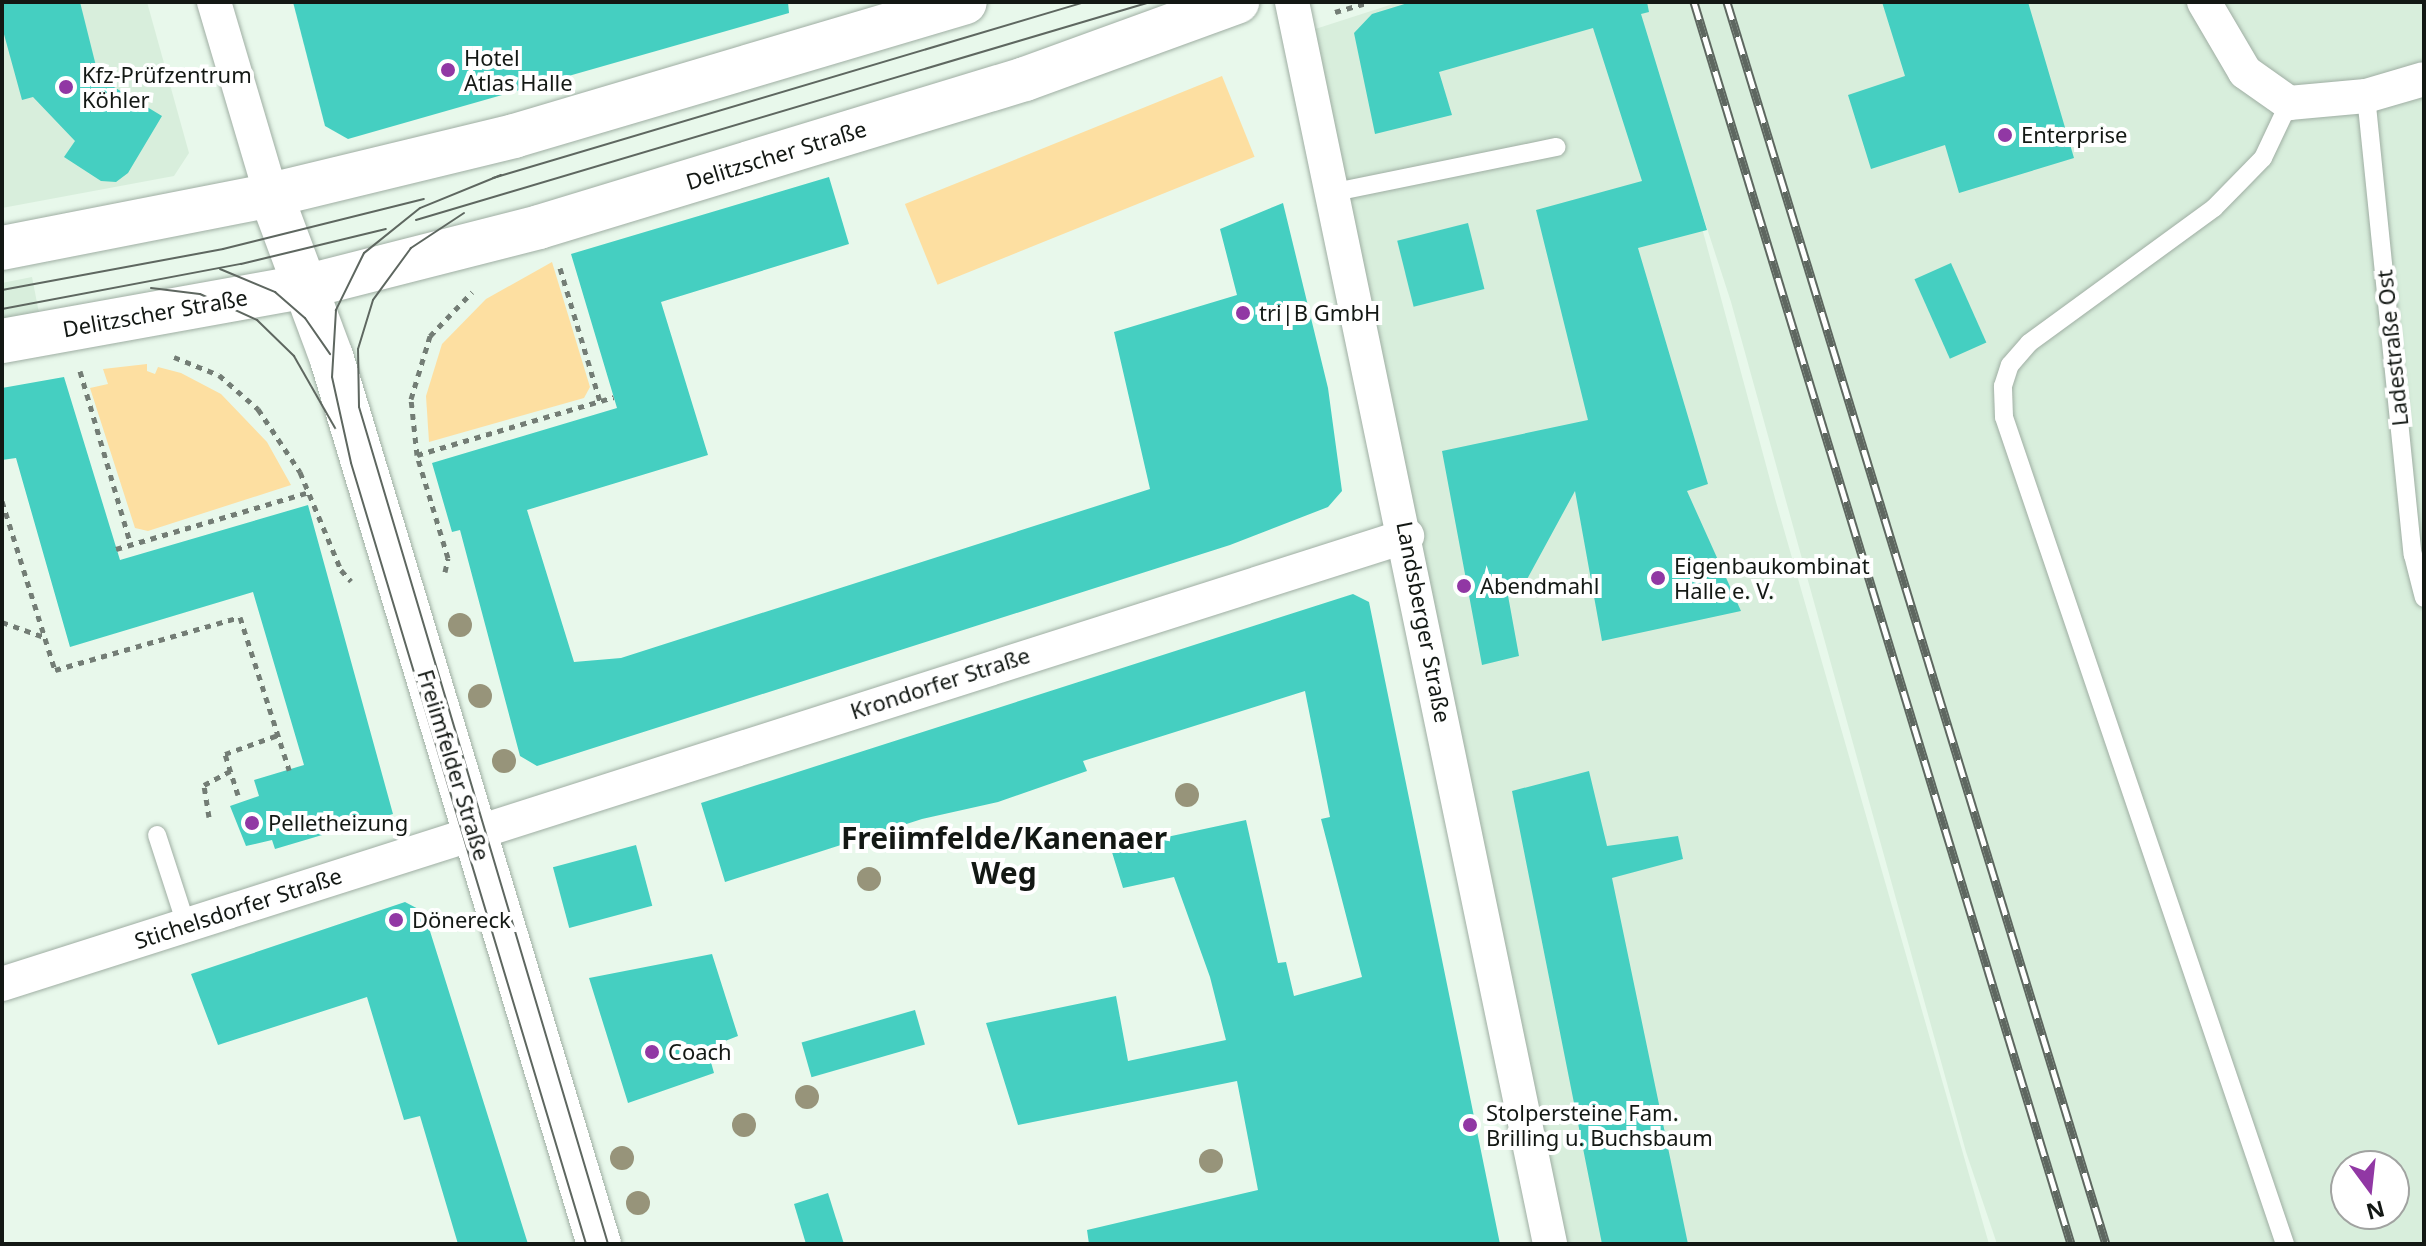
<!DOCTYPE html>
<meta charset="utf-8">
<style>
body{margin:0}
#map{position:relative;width:2426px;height:1246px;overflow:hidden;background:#e8f8eb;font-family:"Noto Sans",sans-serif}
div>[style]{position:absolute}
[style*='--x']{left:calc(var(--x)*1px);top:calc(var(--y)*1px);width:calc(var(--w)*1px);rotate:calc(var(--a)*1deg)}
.built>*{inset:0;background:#d8eedc}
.green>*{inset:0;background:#fddfa1;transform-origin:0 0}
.building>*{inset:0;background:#45cfc1;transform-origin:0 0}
.path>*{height:5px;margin-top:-2.5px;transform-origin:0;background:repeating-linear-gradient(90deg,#737d75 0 6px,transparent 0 12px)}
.roads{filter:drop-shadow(0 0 2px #9faea3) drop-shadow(0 0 2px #9faea3)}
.service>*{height:18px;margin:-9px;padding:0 9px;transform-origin:9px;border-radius:9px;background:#fff}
.minor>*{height:34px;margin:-17px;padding:0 17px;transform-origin:17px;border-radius:17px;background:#fff}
.tertiary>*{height:44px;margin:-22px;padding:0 22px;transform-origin:22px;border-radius:22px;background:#fff}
.secondary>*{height:44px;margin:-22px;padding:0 22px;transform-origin:22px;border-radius:22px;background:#fff}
.tram>*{height:2px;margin:-1px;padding:0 1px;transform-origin:1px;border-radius:1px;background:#5e6760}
.rail>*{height:9px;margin-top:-4.5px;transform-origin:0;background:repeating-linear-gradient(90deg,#fff 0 18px,#5e6760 0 36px);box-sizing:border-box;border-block:2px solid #5e6760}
.trees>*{width:24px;height:24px;margin:-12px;border-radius:50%;background:#97947a}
.dots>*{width:22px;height:22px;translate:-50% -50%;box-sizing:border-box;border:4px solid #fff;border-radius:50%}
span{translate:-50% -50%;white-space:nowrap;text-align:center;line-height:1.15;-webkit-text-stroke:8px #fff;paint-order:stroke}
.poi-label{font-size:22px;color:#131814}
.left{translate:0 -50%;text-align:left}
.street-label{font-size:22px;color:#131814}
.district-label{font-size:30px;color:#131814;font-weight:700}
.frame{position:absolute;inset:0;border:4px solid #131814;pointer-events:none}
.north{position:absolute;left:2330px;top:1150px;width:80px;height:80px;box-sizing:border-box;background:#fff;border:2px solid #a1a3a1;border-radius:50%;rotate:165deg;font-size:22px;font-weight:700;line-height:32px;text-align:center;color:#131814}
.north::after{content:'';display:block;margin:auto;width:28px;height:36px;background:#9138a4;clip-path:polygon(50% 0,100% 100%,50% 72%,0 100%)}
</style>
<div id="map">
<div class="built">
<div style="clip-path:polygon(2px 2px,147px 2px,189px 153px,174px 176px,2px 208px)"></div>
<div style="clip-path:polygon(evenodd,1399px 2px,2424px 2px,2424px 1244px,1997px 1244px,1966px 1152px,1731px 302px,1678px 139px,1776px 502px,1989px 1244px,1555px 1244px,1306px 32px,1399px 2px,2346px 1166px,2394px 1166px,2394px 1214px,2346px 1214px,2346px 1166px)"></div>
<div style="clip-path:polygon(32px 277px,39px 313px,2px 320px,2px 283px)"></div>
</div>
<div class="green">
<div style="left:1222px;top:76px;width:87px;height:342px;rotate:68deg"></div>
<div style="clip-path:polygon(552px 262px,590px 387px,584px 398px,429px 442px,426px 396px,442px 344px,486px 299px)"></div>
<div style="clip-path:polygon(147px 364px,147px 371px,155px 374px,158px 367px,181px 373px,221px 394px,267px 442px,291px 485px,148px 531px,135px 528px,90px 388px,108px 384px,103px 369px)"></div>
</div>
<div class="building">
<div style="clip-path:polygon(2px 2px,80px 2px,99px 78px,162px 116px,128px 173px,116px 182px,101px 181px,64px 157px,75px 141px,33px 97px,22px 100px,2px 27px)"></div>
<div style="clip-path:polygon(293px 2px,788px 2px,789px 13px,348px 139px,325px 126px)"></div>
<div style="clip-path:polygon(1411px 2px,1647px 2px,1649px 12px,1641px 14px,1707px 230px,1638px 248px,1708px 484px,1687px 491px,1741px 611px,1602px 641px,1575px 491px,1525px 583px,1507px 590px,1519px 656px,1482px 665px,1442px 451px,1588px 420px,1536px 210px,1642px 181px,1593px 28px,1439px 72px,1452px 115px,1375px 134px,1354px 33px,1372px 14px)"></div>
<div style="clip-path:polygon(1882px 2px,2028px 2px,2074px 158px,1959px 193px,1945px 145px,1871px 169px,1848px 95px,1905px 76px)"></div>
<div style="clip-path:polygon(829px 177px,849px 244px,661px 302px,708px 455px,527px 510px,574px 662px,621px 658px,1150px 489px,1114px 332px,1237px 295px,1220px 229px,1283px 203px,1328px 388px,1342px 491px,1328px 507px,1230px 545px,537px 766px,520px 756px,460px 530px,452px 532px,432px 463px,617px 408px,571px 254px)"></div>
<div style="left:1468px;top:223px;width:68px;height:73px;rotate:76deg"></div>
<div style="left:1951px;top:263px;width:87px;height:40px;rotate:66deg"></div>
<div style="clip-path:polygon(64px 377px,120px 560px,308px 505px,393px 814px,275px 849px,272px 840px,246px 846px,230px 806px,259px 796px,254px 780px,304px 765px,253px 592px,70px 647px,16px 458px,2px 460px,2px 388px)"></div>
<div style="clip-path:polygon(1353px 594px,1369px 602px,1500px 1244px,1089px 1244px,1087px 1230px,1258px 1190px,1237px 1081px,1018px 1125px,986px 1023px,1116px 996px,1128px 1061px,1226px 1040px,1210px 977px,1174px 877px,1123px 888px,1111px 849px,1246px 820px,1278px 963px,1286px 962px,1294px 996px,1362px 977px,1321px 819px,1330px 817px,1305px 691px,1083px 761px,1087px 771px,998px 802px,922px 819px,725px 882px,701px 803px)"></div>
<div style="clip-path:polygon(1589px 771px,1607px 846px,1678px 836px,1683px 859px,1612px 878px,1688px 1244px,1602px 1244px,1512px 791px)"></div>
<div style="left:636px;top:845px;width:63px;height:86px;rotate:75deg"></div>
<div style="clip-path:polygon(405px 902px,424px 912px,528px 1244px,458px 1244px,420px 1116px,404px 1120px,367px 997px,218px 1045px,191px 974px)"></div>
<div style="clip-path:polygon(712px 954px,738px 1036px,707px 1048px,714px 1073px,628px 1103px,589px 978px)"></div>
<div style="left:915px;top:1010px;width:36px;height:118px;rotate:74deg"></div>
<div style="clip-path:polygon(828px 1193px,844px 1244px,806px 1244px,794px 1204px)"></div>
</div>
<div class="path">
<div style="--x:1335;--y:12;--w:35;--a:-16"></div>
<div style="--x:560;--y:268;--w:139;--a:73.3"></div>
<div style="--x:174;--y:357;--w:48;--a:21.8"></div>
<div style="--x:219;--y:375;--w:52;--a:41.1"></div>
<div style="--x:258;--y:409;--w:76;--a:56.3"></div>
<div style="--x:300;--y:472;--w:106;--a:67.3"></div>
<div style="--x:341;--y:570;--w:15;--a:48"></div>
<div style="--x:80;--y:371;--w:181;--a:73.7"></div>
<div style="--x:417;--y:455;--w:205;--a:-16.4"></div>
<div style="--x:2;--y:501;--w:177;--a:72.6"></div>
<div style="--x:55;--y:670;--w:192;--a:-16"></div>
<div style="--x:240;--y:617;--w:161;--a:72.2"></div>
<div style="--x:116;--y:549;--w:202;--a:-16.4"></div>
<div style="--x:445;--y:572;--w:14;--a:-78"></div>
<div style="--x:448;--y:558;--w:108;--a:-106.8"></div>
<div style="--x:417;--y:455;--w:56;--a:-96.1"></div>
<div style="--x:411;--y:399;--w:66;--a:-73.2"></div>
<div style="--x:430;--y:336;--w:61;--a:-46.3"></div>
<div style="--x:2;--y:622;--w:45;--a:19.7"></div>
<div style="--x:238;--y:795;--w:43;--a:-107.6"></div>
<div style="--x:225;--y:754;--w:56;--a:-19.7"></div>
<div style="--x:209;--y:817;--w:32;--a:-99"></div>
<div style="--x:204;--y:785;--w:30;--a:-28"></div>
</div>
<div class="roads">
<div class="service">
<div style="--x:2366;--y:96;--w:461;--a:84.2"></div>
<div style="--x:2413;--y:555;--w:44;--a:75.7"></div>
<div style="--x:1335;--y:192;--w:226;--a:-11.5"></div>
<div style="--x:157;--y:835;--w:94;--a:72"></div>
<div style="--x:2285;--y:1244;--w:873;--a:-108.77"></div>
<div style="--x:2004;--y:417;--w:31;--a:-92"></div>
<div style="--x:2003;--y:386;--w:22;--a:-72"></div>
<div style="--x:2010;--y:365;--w:29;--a:-49"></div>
<div style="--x:2029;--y:343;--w:229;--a:-36.1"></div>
<div style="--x:2214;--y:208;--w:70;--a:-45.6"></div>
<div style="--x:2263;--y:158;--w:61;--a:-64.7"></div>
</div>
<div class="minor">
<div style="--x:214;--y:2;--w:201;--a:73.5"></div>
<div style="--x:1292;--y:2;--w:1269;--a:78.26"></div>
<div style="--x:2204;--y:2;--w:81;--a:59.6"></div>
<div style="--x:2245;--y:72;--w:54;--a:35.2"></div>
<div style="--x:2289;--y:103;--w:77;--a:-5.2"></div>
<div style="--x:2366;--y:96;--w:60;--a:-16.3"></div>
<div style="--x:2;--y:984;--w:1475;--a:-17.69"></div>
</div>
<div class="tertiary">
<div style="--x:271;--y:195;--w:172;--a:69.6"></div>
<div style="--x:331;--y:356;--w:928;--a:73.21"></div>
</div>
<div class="secondary">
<div style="--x:2;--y:248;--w:274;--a:-11.1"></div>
<div style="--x:271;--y:195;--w:250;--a:-13.6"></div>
<div style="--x:514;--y:136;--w:470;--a:-16.5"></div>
<div style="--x:2;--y:341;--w:311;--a:-10.2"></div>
<div style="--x:308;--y:286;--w:238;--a:-14.3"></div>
<div style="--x:539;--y:227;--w:508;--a:-16.94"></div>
<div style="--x:1025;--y:79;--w:226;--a:-20"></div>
</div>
</div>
<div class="tram">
<div style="--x:501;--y:175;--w:87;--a:157.8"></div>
<div style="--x:420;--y:208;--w:72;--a:141.2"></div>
<div style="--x:364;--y:253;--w:64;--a:116.2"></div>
<div style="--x:336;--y:310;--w:67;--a:93.4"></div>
<div style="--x:332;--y:377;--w:88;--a:77.5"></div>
<div style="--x:351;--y:463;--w:816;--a:73.25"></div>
<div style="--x:493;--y:178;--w:618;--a:-16.56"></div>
<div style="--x:464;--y:213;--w:64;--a:146.6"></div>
<div style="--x:411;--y:248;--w:64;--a:126.2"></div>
<div style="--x:373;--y:300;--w:51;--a:107"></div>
<div style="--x:358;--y:349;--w:58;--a:89"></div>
<div style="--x:359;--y:407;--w:873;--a:73.43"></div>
<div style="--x:416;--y:220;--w:766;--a:-16.54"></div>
<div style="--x:220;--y:269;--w:60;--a:22.7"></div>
<div style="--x:275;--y:292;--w:40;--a:41"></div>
<div style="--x:305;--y:318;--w:44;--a:55.2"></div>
<div style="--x:151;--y:288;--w:49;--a:7"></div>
<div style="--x:200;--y:294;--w:63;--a:24.5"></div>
<div style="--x:257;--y:320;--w:52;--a:44.2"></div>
<div style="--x:294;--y:356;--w:83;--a:60.3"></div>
<div style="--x:2;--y:290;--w:225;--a:-10.5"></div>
<div style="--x:223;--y:249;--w:207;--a:-14"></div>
<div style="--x:2;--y:309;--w:243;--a:-10.7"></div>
<div style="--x:241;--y:264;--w:149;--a:-13.6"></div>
</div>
<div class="rail">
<div style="--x:1694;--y:2;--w:1298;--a:73.11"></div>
<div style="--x:1727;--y:2;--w:1299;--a:73.03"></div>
</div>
<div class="trees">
<div style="left:460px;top:625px"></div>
<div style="left:480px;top:696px"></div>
<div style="left:504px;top:761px"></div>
<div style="left:1187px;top:795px"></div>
<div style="left:869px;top:879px"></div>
<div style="left:807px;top:1097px"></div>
<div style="left:744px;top:1125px"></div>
<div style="left:622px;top:1158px"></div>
<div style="left:1211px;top:1161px"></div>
<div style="left:638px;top:1203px"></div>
</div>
<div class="dots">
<div style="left:448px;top:70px;background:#9138a4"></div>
<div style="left:66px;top:87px;background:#9138a4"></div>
<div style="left:2005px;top:135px;background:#9138a4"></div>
<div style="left:1243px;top:313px;background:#9138a4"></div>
<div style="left:1658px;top:578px;background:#9138a4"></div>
<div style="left:1464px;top:586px;background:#9138a4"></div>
<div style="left:252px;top:823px;background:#9138a4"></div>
<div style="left:396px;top:920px;background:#9138a4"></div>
<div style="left:652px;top:1052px;background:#9138a4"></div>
<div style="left:1470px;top:1125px;background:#9138a4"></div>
</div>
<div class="poi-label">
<span class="left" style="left:464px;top:70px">Hotel<br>Atlas Halle</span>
<span class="left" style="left:82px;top:87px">Kfz-Prüfzentrum<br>Köhler</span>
<span class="left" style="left:2021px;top:135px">Enterprise</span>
<span class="left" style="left:1259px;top:313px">tri|B GmbH</span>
<span class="left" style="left:1674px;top:578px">Eigenbaukombinat<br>Halle e. V.</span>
<span class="left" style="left:1480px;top:586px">Abendmahl</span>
<span class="left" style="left:268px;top:823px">Pelletheizung</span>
<span class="left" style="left:412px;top:920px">Dönereck</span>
<span class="left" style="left:668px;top:1052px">Coach</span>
<span class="left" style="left:1486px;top:1125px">Stolpersteine Fam.<br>Brilling u. Buchsbaum</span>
</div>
<div class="street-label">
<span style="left:776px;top:155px;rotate:-17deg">Delitzscher Straße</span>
<span style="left:155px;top:313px;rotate:-10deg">Delitzscher Straße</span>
<span style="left:2392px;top:348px;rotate:-96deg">Ladestraße Ost</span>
<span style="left:1424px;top:622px;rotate:79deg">Landsberger Straße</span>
<span style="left:940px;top:683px;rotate:-18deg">Krondorfer Straße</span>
<span style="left:454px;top:765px;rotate:73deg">Freiimfelder Straße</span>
<span style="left:238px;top:908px;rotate:-18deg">Stichelsdorfer Straße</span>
</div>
<div class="district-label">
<span style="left:1004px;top:855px">Freiimfelde/Kanenaer<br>Weg</span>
</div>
<div class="frame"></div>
<div class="north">N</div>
</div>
